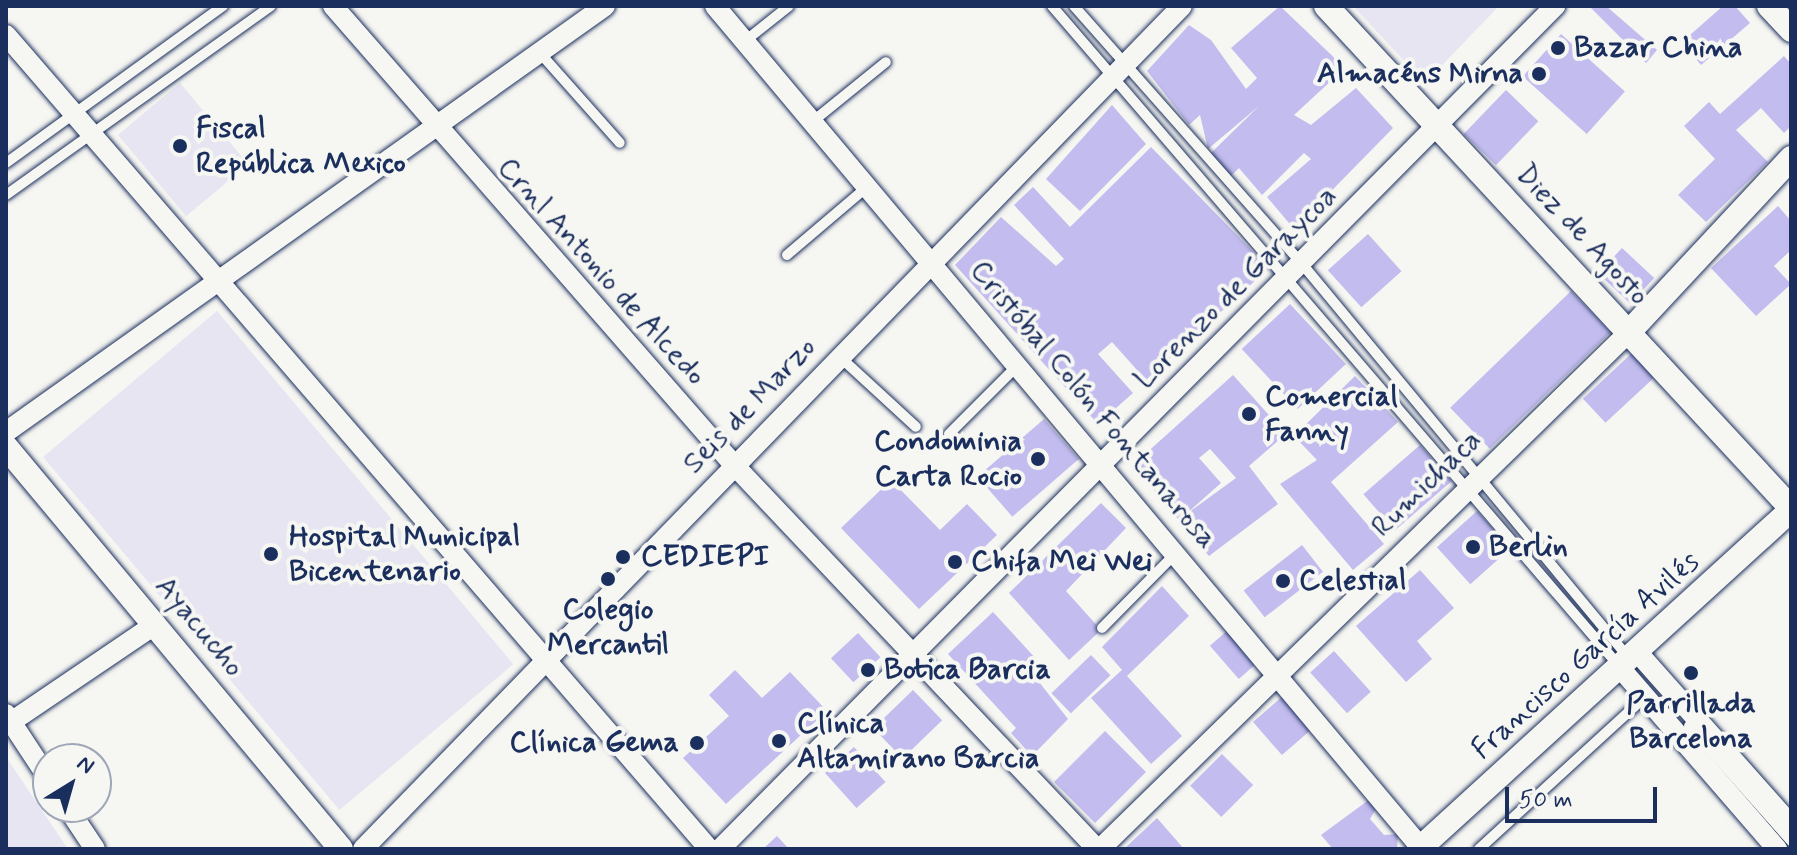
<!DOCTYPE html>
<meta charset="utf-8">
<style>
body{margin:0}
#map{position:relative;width:1797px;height:855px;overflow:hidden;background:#f6f6f2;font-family:Mynerve,sans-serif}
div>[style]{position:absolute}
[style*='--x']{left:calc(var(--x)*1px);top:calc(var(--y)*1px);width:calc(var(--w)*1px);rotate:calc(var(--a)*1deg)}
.built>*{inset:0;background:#e7e5f1;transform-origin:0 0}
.building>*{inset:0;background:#c3bcee;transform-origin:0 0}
.roads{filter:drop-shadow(0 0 2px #1b2f5e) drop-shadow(0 0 2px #1b2f5e)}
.service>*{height:10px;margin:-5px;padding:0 5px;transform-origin:5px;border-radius:5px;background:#f6f6f2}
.minor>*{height:20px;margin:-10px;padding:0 10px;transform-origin:10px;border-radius:10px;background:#f6f6f2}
.tertiary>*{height:24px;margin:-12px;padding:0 12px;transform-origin:12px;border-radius:12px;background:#f6f6f2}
.dots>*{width:22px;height:22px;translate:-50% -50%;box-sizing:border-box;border:4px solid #f6f6f2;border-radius:50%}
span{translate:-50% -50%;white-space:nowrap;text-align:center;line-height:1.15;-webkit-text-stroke:8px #f6f6f2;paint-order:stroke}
.poi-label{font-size:30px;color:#1b2f5e;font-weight:700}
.left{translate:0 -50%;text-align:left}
.right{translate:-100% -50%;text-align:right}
.street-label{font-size:30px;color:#1b2f5e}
.frame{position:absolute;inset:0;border:8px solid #1b2f5e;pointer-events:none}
.north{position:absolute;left:32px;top:743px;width:80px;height:80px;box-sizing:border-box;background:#f6f6f2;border:2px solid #9ea6b7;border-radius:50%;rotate:37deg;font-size:22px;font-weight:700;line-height:32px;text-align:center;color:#1b2f5e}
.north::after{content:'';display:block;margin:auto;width:28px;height:36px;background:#1b2f5e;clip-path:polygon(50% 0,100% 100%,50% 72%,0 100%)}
.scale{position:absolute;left:1505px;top:787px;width:152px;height:36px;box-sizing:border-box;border:4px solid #1b2f5e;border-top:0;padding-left:10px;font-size:24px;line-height:28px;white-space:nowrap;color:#1b2f5e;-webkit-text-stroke:6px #f6f6f2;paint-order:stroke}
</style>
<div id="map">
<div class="built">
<div style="clip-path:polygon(1353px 6px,1499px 6px,1425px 83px)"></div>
<div style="left:180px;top:83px;width:106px;height:81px;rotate:50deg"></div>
<div style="left:217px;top:311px;width:461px;height:227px;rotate:50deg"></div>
<div style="clip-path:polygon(6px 757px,68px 849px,6px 849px)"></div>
</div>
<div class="building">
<div style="clip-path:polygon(1280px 6px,1345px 68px,1294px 115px,1311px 125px,1356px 88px,1393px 128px,1294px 229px,1267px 197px,1311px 159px,1304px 153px,1262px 195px,1239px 168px,1231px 176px,1211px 153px,1259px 106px,1208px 149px,1200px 115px,1189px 125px,1147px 71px,1189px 25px,1211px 40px,1246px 89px,1257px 78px,1231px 48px)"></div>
<div style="clip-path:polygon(1589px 6px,1606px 6px,1657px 50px,1646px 63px)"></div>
<div style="clip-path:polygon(1723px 6px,1735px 6px,1750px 23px,1701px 65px,1682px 42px)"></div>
<div style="left:1561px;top:34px;width:86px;height:57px;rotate:42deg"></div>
<div style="clip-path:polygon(1784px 56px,1791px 64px,1791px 126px,1784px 133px,1761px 108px,1736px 130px,1768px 162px,1706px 222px,1678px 195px,1715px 159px,1684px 126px,1709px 102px,1720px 114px)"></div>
<div style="left:1506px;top:90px;width:45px;height:61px;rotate:44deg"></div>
<div style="clip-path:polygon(1112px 105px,1146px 144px,1080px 211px,1046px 179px)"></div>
<div style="clip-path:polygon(1151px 147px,1269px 268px,1146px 380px,1112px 342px,1098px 354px,1133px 393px,1098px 424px,955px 265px,1001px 217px,1056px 266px,1064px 259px,1014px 205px,1033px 187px,1070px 227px)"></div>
<div style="clip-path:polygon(1778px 206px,1791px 221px,1791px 250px,1774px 266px,1791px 284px,1756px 316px,1711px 268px)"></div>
<div style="left:1368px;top:234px;width:50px;height:54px;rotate:48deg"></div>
<div style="left:1622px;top:248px;width:44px;height:35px;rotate:43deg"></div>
<div style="left:1571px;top:291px;width:57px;height:168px;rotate:46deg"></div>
<div style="left:1290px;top:304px;width:82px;height:66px;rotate:47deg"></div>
<div style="left:1632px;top:353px;width:33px;height:67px;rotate:47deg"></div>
<div style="clip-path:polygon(evenodd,1233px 375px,1286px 434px,1249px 466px,1278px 504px,1209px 556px,1133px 465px,1233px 375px,1210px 449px,1236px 478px,1185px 515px,1221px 483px,1199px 458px,1210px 449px)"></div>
<div style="clip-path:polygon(1355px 376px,1398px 422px,1331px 482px,1384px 544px,1353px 570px,1280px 484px,1317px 460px,1294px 436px)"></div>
<div style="left:1044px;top:419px;width:53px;height:88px;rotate:49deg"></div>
<div style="left:1420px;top:445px;width:48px;height:75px;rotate:49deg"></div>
<div style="clip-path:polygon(891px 480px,940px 530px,967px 504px,997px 535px,919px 609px,841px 528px)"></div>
<div style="clip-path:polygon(1101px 503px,1126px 528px,1066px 591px,1101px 630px,1069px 660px,1009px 593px)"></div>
<div style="left:1477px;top:511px;width:50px;height:54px;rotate:48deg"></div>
<div style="left:1302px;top:545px;width:34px;height:74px;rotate:52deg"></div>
<div style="clip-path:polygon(1420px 570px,1454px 608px,1417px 641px,1432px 659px,1406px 682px,1356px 626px)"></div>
<div style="clip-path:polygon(1162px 586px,1189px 616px,1127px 676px,1182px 736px,1151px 764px,1091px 698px,1122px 670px,1102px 647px)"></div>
<div style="clip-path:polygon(993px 612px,1037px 660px,1028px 668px,1068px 719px,1032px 756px,1011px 733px,1016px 728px,948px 654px)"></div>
<div style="left:1228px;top:630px;width:44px;height:24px;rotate:49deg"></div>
<div style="left:858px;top:633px;width:33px;height:37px;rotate:47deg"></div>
<div style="left:1334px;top:651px;width:55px;height:32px;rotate:48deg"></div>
<div style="left:1091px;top:655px;width:28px;height:55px;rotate:46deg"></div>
<div style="clip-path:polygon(735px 670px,762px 698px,790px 672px,827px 711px,726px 804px,683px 758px,729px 716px,709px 695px)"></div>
<div style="left:913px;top:690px;width:42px;height:55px;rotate:46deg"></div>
<div style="left:1284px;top:695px;width:44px;height:41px;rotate:49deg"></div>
<div style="left:1105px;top:731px;width:58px;height:72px;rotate:45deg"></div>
<div style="left:854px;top:747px;width:47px;height:39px;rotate:48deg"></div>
<div style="left:1222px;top:754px;width:44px;height:45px;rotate:45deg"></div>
<div style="clip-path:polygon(1370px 799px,1377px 807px,1370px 819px,1384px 835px,1398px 834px,1397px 849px,1333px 849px,1321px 835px)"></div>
<div style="clip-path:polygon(1157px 818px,1184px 849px,1124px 849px)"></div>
<div style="clip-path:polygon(777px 836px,789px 849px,763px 849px)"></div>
</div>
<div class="roads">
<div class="service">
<div style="--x:1052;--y:6;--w:870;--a:49.33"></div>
<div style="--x:1074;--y:6;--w:346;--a:48.5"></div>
<div style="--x:1303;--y:265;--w:509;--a:50.34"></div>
<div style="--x:745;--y:41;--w:56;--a:-38.5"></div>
<div style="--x:540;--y:53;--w:120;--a:48.4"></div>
<div style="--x:812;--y:122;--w:95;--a:-39"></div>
<div style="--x:6;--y:163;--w:268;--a:-35.9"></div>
<div style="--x:6;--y:195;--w:325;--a:-35.5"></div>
<div style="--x:787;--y:255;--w:105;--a:-40.4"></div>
<div style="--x:840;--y:357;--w:103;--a:42.6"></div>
<div style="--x:949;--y:434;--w:96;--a:-45"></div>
<div style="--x:1102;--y:628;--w:105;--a:-45.4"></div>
<div style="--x:1689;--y:726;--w:154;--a:48.4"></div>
<div style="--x:1479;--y:849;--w:225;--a:-42.5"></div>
</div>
<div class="minor">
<div style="--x:333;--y:6;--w:609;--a:48.86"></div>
<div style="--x:734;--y:465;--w:528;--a:46.61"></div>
<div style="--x:715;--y:6;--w:1100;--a:50.01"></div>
<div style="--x:6;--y:35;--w:1076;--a:49.18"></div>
<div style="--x:6;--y:432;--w:735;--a:-35.42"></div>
<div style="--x:1639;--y:654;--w:229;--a:48.4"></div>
<div style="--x:1622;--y:670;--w:237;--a:49.1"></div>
<div style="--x:6;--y:714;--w:77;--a:56.7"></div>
<div style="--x:11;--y:722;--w:175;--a:-34.1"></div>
<div style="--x:67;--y:807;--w:50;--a:56.3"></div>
<div style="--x:363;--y:849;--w:1175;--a:-45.83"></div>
<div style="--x:720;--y:849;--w:1187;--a:-45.27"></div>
<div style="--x:1100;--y:849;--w:740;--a:-44.34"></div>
</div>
<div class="tertiary">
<div style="--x:1326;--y:6;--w:684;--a:47.19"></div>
<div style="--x:1769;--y:6;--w:33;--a:47"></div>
<div style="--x:1629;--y:332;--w:238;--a:-47"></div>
<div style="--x:6;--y:447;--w:523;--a:50.19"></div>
<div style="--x:1419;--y:849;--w:503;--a:-42.34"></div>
</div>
</div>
<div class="dots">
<div style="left:1558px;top:48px;background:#1b2f5e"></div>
<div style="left:1539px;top:74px;background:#1b2f5e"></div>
<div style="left:180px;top:146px;background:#1b2f5e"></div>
<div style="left:1249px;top:414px;background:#1b2f5e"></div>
<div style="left:1038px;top:459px;background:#1b2f5e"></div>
<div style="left:1473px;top:547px;background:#1b2f5e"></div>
<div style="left:271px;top:554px;background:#1b2f5e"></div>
<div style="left:623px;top:557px;background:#1b2f5e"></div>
<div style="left:955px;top:562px;background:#1b2f5e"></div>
<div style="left:608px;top:579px;background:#1b2f5e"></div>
<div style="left:1283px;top:581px;background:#1b2f5e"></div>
<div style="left:868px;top:670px;background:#1b2f5e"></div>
<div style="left:1691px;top:673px;background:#1b2f5e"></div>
<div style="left:779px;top:741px;background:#1b2f5e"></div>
<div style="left:697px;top:743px;background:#1b2f5e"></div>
</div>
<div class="poi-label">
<span class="left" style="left:1574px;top:48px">Bazar China</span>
<span class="right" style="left:1523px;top:74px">Almacéns Mirna</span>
<span class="left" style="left:196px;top:146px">Fiscal<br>República Mexico</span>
<span class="left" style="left:1265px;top:414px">Comercial<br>Fanny</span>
<span class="right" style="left:1022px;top:459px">Condominia<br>Carta Rocio</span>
<span class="left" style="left:289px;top:554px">Hospital Municipal<br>Bicentenario</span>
<span class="left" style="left:1489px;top:547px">Berlin</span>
<span class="left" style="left:641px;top:557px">CEDIEPI</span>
<span class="left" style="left:971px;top:562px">Chifa Mei Wei</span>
<span class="left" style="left:1299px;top:581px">Celestial</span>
<span style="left:608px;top:627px">Colegio<br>Mercantil</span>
<span class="left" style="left:884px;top:670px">Botica Barcia</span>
<span style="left:1691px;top:721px">Parrillada<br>Barcelona</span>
<span class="left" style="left:797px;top:741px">Clínica<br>Altamirano Barcia</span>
<span class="right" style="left:679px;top:743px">Clínica Gema</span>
</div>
<div class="street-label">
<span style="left:1582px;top:235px;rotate:47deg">Diez de Agosto</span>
<span style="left:601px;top:272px;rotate:48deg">Crnl Antonio de Alcedo</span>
<span style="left:1236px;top:288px;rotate:-45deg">Lorenzo de Garaycoa</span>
<span style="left:1093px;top:405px;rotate:50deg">Cristóbal Colón Fontanarosa</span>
<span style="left:750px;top:406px;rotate:-46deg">Seis de Marzo</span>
<span style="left:1427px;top:484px;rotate:-44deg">Rumichaca</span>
<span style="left:199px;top:627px;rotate:50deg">Ayacucho</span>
<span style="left:1586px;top:656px;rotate:-42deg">Francisco García Avilés</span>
</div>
<div class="frame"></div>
<div class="north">N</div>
<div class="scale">50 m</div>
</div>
